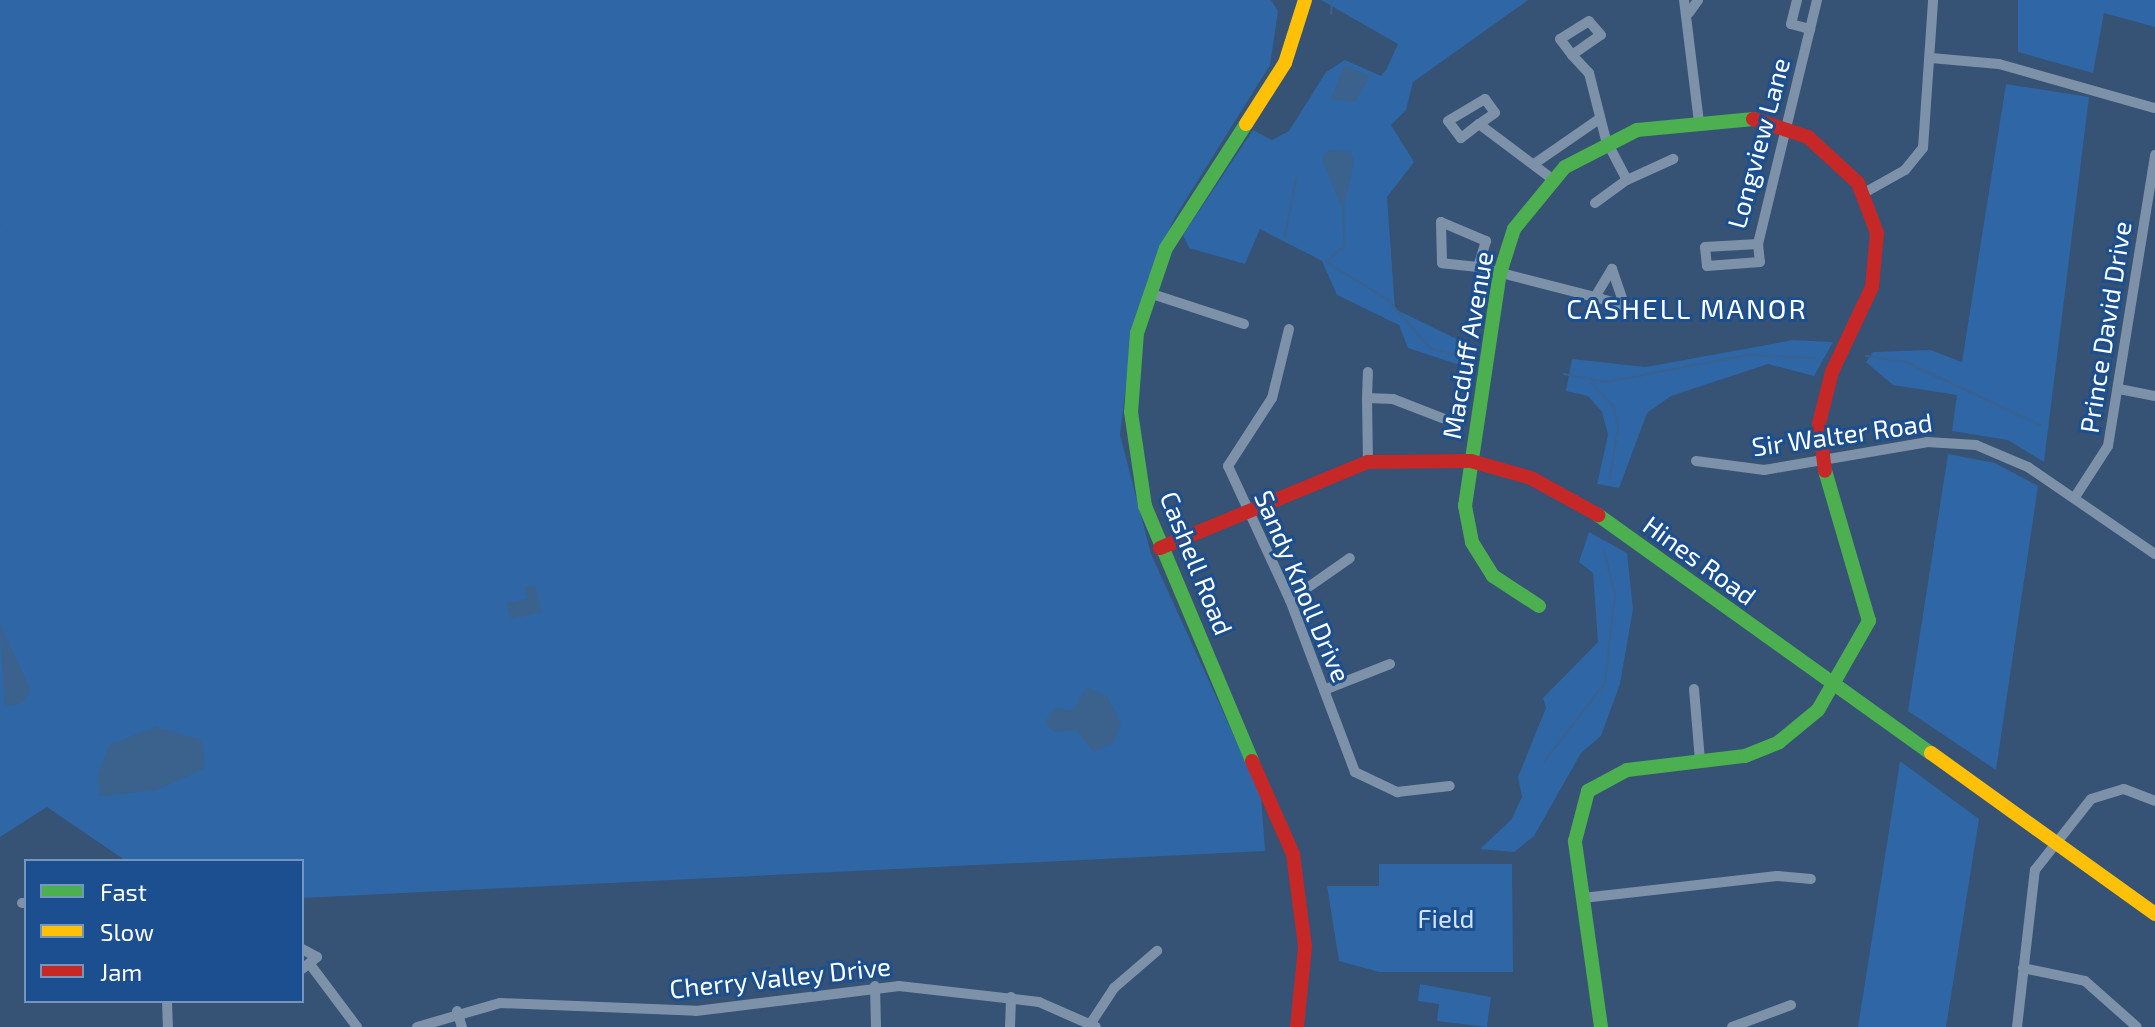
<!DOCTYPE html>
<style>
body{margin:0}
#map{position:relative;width:2155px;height:1027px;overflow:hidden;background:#365274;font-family:"Exo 2",sans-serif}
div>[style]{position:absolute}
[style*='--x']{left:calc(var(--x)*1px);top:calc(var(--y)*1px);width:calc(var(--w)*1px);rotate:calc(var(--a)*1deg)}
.green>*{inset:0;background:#2f66a5}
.water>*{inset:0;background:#3b618d}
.stream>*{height:2px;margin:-1px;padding:0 1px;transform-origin:1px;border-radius:1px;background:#3b618d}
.street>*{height:10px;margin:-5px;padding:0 5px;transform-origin:5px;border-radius:5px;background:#7d92a8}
.fast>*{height:14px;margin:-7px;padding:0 7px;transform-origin:7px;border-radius:7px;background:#4caf50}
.slow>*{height:14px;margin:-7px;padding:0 7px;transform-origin:7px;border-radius:7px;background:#ffc107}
.jam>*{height:14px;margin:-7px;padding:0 7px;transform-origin:7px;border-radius:7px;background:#c62828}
span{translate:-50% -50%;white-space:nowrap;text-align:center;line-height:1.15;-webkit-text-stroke:6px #1b4f8f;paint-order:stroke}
.street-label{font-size:26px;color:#fff}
.park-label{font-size:26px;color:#cfe3fa}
.neighbourhood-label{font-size:28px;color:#fff;letter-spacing:2px}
.legend{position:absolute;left:24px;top:859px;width:280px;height:144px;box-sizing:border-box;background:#1b4f8f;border:2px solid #7695bc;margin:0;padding:10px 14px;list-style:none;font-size:24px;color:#fff}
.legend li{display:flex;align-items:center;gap:16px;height:40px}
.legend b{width:40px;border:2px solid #7695bc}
</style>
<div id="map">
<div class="green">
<div style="clip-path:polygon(0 0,1271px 0,1278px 11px,1270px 65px,1175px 217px,1147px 282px,1133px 328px,1120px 435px,1151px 554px,1261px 795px,1265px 851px,302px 898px,302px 861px,126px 861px,47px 807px,0 837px)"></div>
<div style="clip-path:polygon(1321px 0,1528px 0,1413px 82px,1406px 110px,1391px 125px,1414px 162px,1387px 197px,1395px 309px,1471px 346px,1475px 370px,1408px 348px,1399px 325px,1337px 295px,1322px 261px,1260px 229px,1245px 264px,1189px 248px,1183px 235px,1253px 130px,1272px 140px,1289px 131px,1326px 72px,1345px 60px,1381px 76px,1386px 70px,1398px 44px)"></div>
<div style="clip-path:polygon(2018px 0,2155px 0,2155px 27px,2104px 13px,2093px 73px,2018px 52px)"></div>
<div style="clip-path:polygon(2006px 84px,2089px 97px,2044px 462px,2008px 440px,1952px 431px,1957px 395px,1893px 385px,1866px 362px,1873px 352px,1930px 350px,1962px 362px)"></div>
<div style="clip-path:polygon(1793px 340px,1833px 342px,1814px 376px,1768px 364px,1671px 396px,1647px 413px,1619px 488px,1597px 484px,1608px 435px,1602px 412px,1588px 396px,1566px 391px,1572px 359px,1646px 367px)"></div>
<div style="clip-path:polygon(1948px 454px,1995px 463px,2038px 486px,1996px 770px,1908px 711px)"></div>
<div style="clip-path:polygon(1589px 532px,1627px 553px,1633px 609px,1620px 684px,1601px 736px,1581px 753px,1534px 836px,1514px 852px,1480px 849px,1511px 820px,1522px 797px,1518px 777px,1546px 708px,1543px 698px,1598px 642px,1593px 573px,1579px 562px)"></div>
<div style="clip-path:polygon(1900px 761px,1979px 819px,1946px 1027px,1858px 1027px)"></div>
<div style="clip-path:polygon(1379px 864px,1512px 864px,1513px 972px,1379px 972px,1339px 961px,1327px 886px,1379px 886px)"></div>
<div style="clip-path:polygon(1420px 984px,1491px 997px,1487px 1027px,1437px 1021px,1439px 1004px,1418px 1001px)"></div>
</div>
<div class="water">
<div style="clip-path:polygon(1344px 65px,1370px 76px,1355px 102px,1331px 99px)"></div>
<div style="clip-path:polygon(1328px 150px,1351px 152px,1354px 162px,1343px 211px,1322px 159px)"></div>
<div style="clip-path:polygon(535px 585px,541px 612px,510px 619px,507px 603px,527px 599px,525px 587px)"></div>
<div style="clip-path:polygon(0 624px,30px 689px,24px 702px,5px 707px)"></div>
<div style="clip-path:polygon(1087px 687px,1107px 696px,1121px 723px,1114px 742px,1094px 752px,1076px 730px,1054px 732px,1045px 722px,1055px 708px,1072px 711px)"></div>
<div style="clip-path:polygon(156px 727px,202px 740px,205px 768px,157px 790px,100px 796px,97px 777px,109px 745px)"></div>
</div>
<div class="stream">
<div style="--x:1331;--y:14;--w:14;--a:-86"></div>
<div style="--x:1343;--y:211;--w:34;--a:87"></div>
<div style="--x:1345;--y:245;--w:25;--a:138"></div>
<div style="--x:1326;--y:262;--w:71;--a:31.2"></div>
<div style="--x:1387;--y:299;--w:67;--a:48.7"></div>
<div style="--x:1431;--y:349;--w:36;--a:13"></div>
<div style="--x:0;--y:224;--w:1;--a:90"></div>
<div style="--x:1285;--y:237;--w:60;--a:-79.4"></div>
<div style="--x:1866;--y:356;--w:40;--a:8.5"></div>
<div style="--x:1906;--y:362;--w:148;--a:25.2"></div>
<div style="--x:1564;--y:374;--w:43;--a:10.8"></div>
<div style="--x:1606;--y:382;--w:145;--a:-10.8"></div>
<div style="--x:1748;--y:355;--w:67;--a:2.6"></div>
<div style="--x:1591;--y:383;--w:33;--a:46"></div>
<div style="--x:1614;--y:407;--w:20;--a:79"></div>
<div style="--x:1618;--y:427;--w:53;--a:98.7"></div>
<div style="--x:1544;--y:762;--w:100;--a:-52.3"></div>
<div style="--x:1605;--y:683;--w:90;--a:-83.6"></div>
<div style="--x:1615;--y:594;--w:44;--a:-104.3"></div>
</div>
<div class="street">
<div style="--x:1684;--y:0;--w:124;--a:83"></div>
<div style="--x:1797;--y:0;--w:25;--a:104"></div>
<div style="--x:1791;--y:24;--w:20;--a:15"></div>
<div style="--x:1689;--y:13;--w:16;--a:-55"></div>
<div style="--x:1572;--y:55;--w:35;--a:-35"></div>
<div style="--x:1601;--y:35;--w:18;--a:-131"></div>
<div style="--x:1589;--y:21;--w:34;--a:148"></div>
<div style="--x:1560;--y:39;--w:20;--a:53"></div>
<div style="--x:1572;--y:55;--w:25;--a:47"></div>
<div style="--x:1589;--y:73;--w:69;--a:75.8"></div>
<div style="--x:1606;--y:140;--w:45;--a:62.3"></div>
<div style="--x:1627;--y:180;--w:51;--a:-24.5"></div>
<div style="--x:1931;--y:58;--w:68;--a:5"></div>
<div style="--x:1999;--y:64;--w:162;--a:15.8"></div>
<div style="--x:1479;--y:124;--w:23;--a:142"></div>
<div style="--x:1461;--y:138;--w:21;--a:-127"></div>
<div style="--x:1448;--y:121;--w:43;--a:-30.7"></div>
<div style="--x:1485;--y:99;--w:17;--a:54"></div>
<div style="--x:1495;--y:113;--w:19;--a:145"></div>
<div style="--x:1479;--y:124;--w:90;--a:36.9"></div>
<div style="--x:1534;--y:164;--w:79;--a:-34.7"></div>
<div style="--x:1864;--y:193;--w:47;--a:-29.3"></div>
<div style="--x:1905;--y:170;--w:28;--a:-51"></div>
<div style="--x:1923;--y:148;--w:148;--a:-86.1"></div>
<div style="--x:1595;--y:203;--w:39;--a:-36"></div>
<div style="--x:1441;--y:222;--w:49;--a:22.9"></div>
<div style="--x:1486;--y:241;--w:27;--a:107"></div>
<div style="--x:1478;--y:267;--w:36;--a:-174"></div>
<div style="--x:1442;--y:263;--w:41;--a:-91.4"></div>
<div style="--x:1758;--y:244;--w:18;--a:84"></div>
<div style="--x:1760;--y:262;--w:53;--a:175.7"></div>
<div style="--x:1707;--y:266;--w:19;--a:-96"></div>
<div style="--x:1705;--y:247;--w:53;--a:-3.2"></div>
<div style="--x:1758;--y:244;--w:251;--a:-76.4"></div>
<div style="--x:1478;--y:267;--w:121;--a:14.4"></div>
<div style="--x:1612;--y:269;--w:39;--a:71"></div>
<div style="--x:1625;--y:306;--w:31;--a:-163"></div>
<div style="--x:1595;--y:297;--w:33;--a:-59"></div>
<div style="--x:1149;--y:293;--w:100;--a:18.1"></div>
<div style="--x:1289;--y:329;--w:71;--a:103.8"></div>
<div style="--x:1272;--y:398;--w:81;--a:122.9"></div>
<div style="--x:1228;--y:466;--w:148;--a:65.2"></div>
<div style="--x:1290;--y:600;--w:184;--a:69.3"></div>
<div style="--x:1355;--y:772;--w:47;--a:25.5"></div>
<div style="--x:1397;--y:792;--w:53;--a:-6.5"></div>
<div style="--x:2119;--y:389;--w:37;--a:11"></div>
<div style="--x:1367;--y:398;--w:26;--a:-88"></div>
<div style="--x:1696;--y:461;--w:69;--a:7.5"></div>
<div style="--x:1764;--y:470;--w:165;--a:-9.7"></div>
<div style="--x:1927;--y:442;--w:49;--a:3.5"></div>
<div style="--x:1976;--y:445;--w:56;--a:22.9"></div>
<div style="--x:2028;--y:467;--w:154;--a:34.4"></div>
<div style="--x:1368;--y:462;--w:64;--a:-90.9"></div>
<div style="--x:1367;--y:398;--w:26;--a:2"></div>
<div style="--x:1393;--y:399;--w:53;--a:21.2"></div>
<div style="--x:2075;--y:497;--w:61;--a:-57.1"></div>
<div style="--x:2108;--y:446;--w:295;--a:-80.8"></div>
<div style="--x:1290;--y:600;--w:73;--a:-35"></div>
<div style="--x:1694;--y:689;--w:72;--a:85.2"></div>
<div style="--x:1324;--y:690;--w:71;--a:-21.5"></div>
<div style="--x:1583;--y:898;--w:195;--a:-6.5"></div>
<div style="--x:1777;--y:876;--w:34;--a:5"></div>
<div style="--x:22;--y:903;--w:4;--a:0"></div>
<div style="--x:302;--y:949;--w:17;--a:28"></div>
<div style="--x:317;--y:957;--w:19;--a:141"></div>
<div style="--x:312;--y:967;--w:75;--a:53.1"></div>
<div style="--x:2023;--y:968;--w:63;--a:11.8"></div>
<div style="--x:2085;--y:981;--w:69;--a:41.5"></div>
<div style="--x:875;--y:986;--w:41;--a:88.6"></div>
<div style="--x:167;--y:1001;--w:26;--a:88"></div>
<div style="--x:457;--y:1011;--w:17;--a:73"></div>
<div style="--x:1091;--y:1023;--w:42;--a:-56.7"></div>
<div style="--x:1114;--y:988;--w:57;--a:-40.7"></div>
<div style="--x:417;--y:1027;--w:86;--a:-16.1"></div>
<div style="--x:500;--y:1003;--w:196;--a:2.3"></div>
<div style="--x:696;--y:1011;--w:205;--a:-7"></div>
<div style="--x:899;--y:986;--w:141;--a:6.5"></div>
<div style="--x:1039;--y:1002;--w:62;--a:23.7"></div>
<div style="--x:1010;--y:1027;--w:30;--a:-88"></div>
<div style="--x:1732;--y:1027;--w:63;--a:-20.4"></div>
<div style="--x:2017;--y:1027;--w:158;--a:-83.5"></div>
<div style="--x:2035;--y:870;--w:90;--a:-51.7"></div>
<div style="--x:2091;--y:799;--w:34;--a:-17"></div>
<div style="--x:2124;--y:789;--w:33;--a:21"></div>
</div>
<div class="fast">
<div style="--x:1246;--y:124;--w:148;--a:122.8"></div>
<div style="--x:1166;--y:248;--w:90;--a:108.8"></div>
<div style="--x:1137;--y:333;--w:79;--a:94.3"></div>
<div style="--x:1131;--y:412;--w:95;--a:81.5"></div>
<div style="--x:1145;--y:506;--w:277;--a:67.2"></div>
<div style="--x:1598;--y:515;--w:409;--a:35.6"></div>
<div style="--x:1539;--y:606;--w:55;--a:-146.9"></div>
<div style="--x:1493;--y:576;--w:40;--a:-122"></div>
<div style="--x:1472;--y:542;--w:37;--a:-101"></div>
<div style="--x:1465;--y:506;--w:236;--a:-81.5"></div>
<div style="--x:1500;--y:273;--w:46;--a:-72.3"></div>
<div style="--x:1514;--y:229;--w:80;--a:-50.6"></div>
<div style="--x:1565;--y:167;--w:81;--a:-27.2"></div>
<div style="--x:1637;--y:130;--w:117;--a:-5.4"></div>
<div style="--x:1601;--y:1027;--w:188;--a:-98"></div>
<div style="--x:1575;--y:841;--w:52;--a:-75.4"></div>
<div style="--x:1588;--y:791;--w:44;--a:-28.3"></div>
<div style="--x:1627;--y:770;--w:119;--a:-6.8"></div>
<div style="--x:1745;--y:756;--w:37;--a:-22"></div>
<div style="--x:1779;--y:742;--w:50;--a:-39.4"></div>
<div style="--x:1818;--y:710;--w:103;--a:-60.2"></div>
<div style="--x:1869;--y:621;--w:156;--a:-106.3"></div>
</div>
<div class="slow">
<div style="--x:1246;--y:124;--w:72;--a:-57.4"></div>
<div style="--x:1285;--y:63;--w:66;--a:-72.4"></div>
<div style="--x:1931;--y:753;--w:276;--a:35.7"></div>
</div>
<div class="jam">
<div style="--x:1753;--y:119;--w:58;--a:18.1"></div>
<div style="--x:1808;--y:137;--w:68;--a:42.6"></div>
<div style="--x:1858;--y:183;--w:53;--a:69.2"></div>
<div style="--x:1877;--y:233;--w:54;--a:95.3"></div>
<div style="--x:1872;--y:287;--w:94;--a:115.2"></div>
<div style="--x:1832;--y:372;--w:53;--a:104.3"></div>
<div style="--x:1819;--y:423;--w:48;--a:82.9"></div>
<div style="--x:1160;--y:548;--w:225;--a:-22.5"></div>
<div style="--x:1368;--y:462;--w:103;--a:-0.6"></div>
<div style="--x:1471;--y:461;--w:62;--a:15.8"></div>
<div style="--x:1531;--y:478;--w:77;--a:28.9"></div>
<div style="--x:1252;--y:761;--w:102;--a:66.2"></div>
<div style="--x:1293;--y:854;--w:94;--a:82.6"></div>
<div style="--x:1305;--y:947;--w:80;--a:95.7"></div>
</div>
<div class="street-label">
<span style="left:1758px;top:143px;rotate:-75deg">Longview Lane</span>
<span style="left:2105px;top:327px;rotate:-81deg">Prince David Drive</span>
<span style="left:1467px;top:345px;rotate:-80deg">Macduff Avenue</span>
<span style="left:1842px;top:434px;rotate:-8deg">Sir Walter Road</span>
<span style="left:1700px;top:560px;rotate:36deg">Hines Road</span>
<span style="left:1197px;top:563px;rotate:68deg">Cashell Road</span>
<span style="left:1303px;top:586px;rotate:67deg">Sandy Knoll Drive</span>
<span style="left:780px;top:977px;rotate:-6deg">Cherry Valley Drive</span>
</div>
<div class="park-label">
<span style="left:1446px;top:918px">Field</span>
</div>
<div class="neighbourhood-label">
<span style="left:1687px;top:308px">CASHELL MANOR</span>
</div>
<ul class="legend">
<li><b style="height:10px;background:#4caf50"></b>Fast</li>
<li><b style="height:10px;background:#ffc107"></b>Slow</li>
<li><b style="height:10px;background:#c62828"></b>Jam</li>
</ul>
</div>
